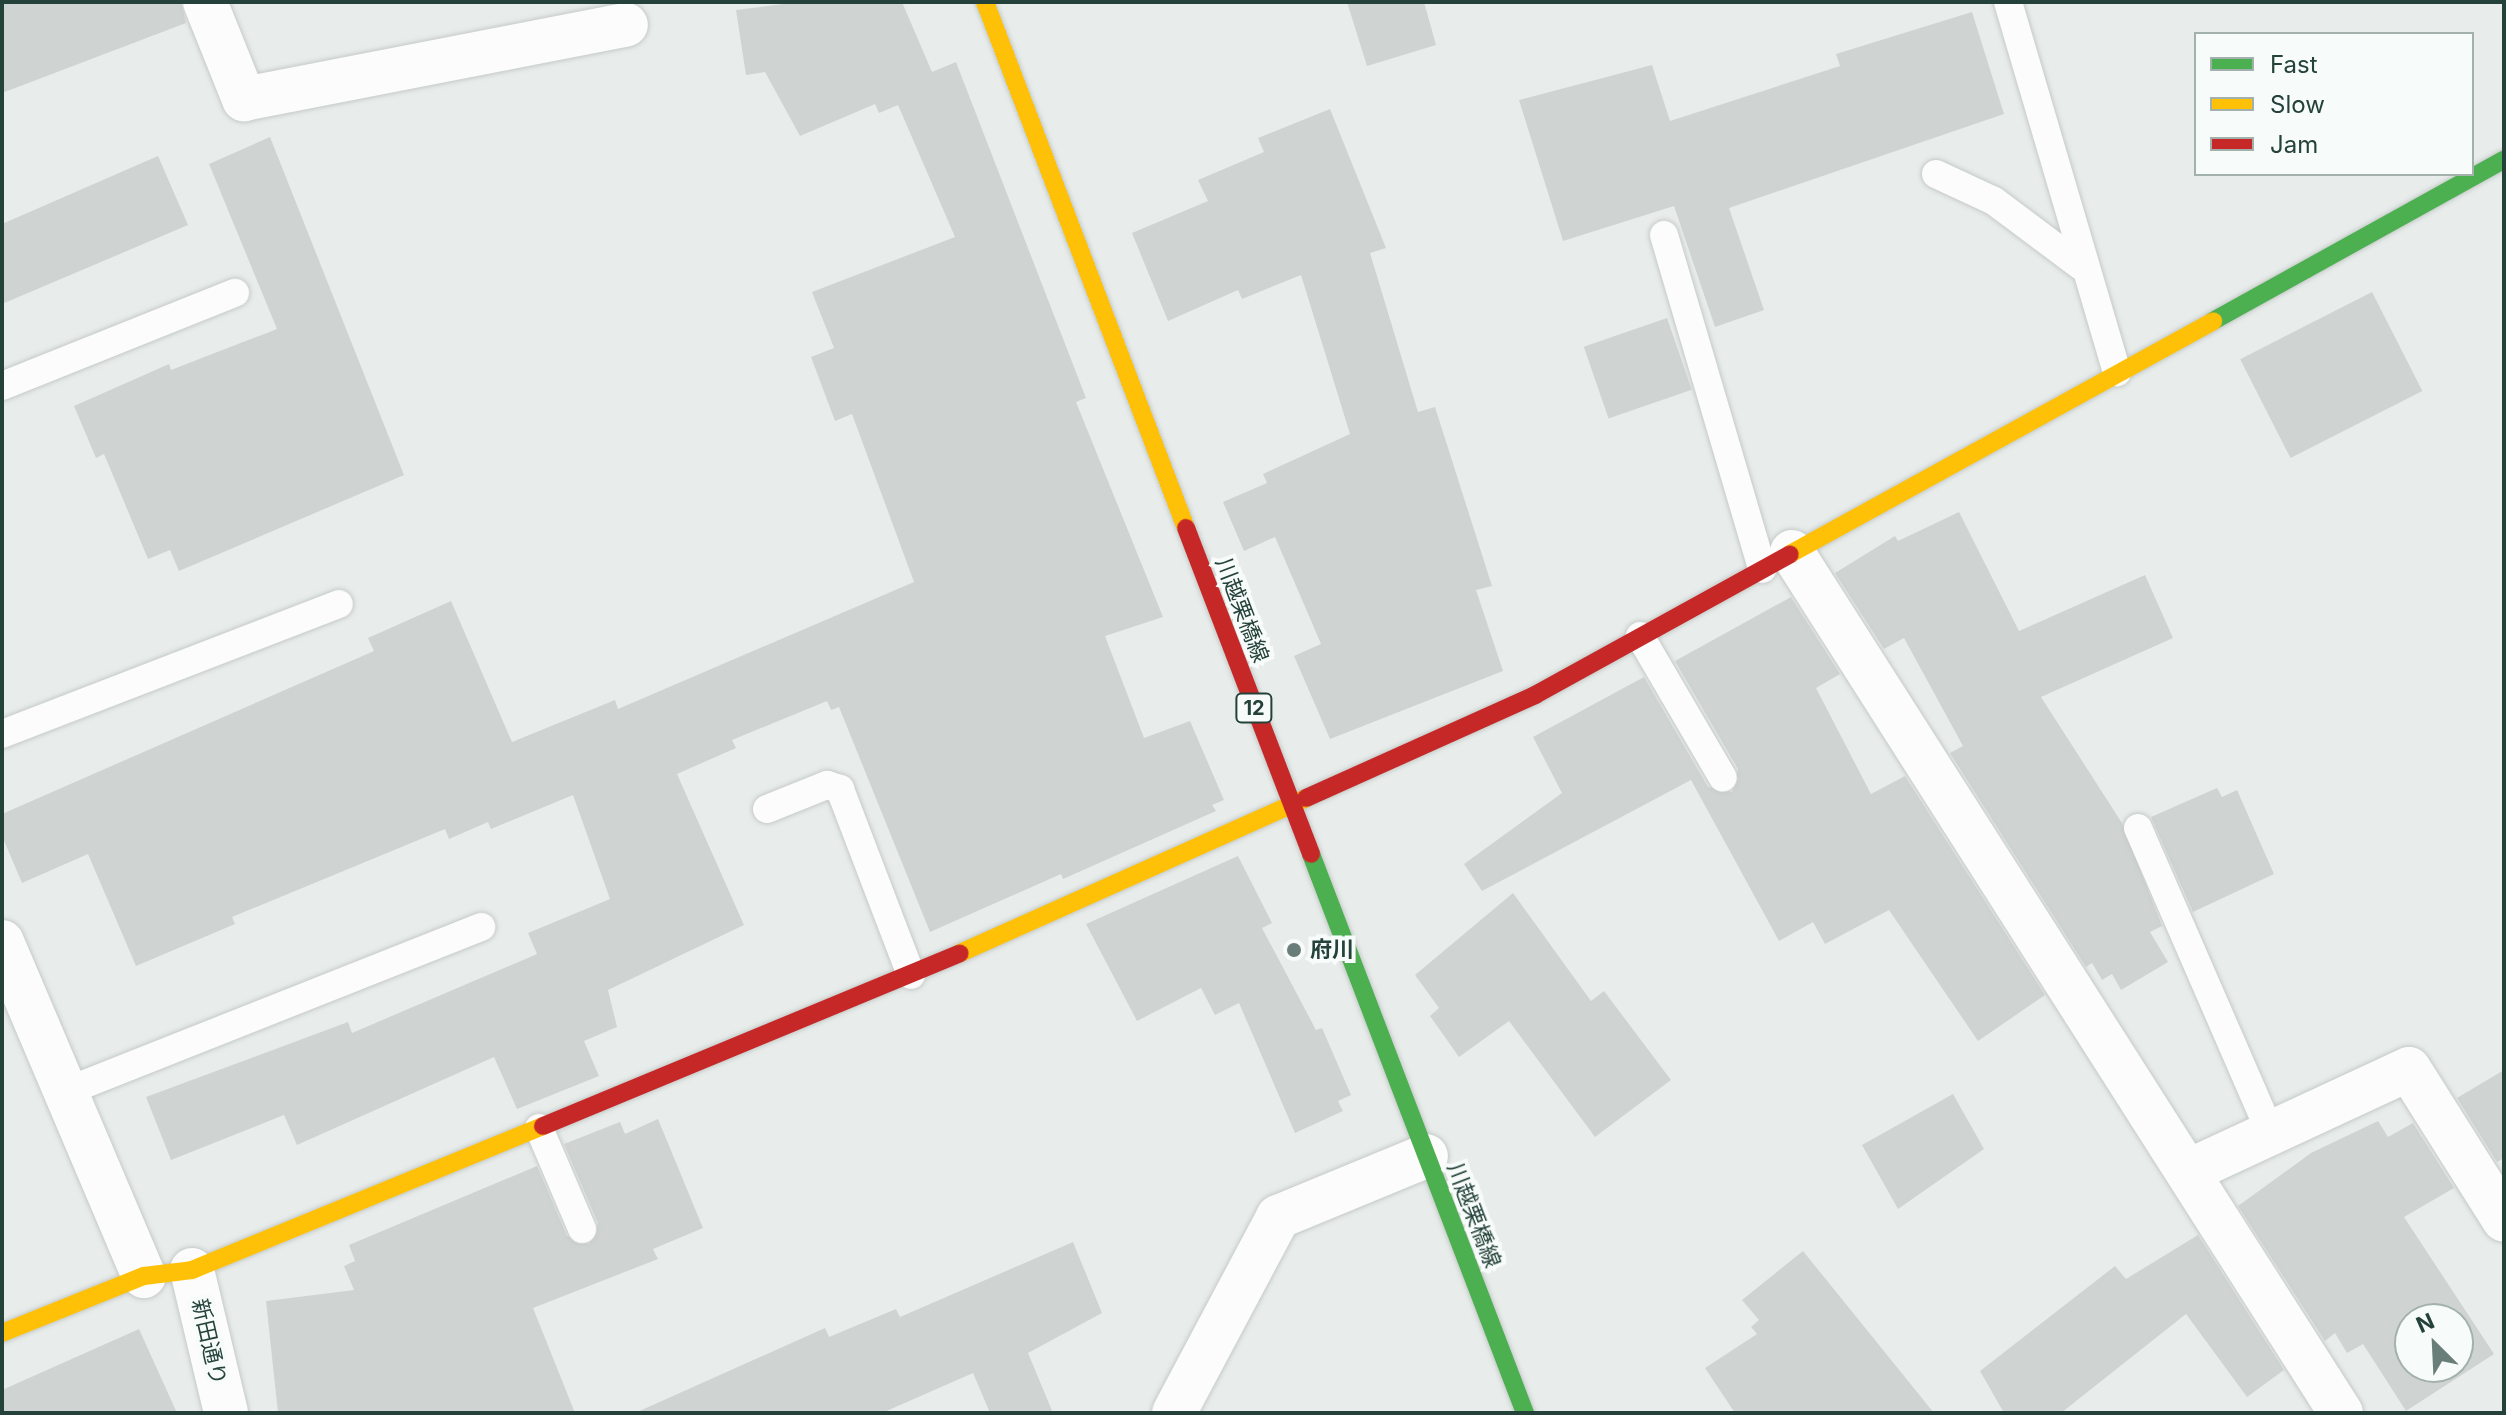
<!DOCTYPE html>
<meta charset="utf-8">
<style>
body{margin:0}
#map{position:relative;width:2506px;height:1415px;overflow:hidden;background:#e8edeb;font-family:Inter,"Noto Sans JP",sans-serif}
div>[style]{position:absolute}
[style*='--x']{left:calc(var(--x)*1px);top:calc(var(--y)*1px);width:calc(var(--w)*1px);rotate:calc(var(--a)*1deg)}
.building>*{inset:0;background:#cfd4d2;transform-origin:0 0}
.roads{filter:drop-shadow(0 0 2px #c5cac8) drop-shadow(0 0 2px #c5cac8)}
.lane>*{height:28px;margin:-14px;padding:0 14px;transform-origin:14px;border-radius:14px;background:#fcfcfc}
.street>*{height:44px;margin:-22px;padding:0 22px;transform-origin:22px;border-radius:22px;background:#fcfcfc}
.fast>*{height:18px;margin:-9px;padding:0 9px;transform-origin:9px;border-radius:9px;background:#4caf50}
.slow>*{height:18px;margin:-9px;padding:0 9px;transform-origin:9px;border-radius:9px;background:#ffc107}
.jam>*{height:18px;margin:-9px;padding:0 9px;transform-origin:9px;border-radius:9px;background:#c62828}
.dots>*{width:22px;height:22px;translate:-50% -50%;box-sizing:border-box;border:4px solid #f7fbf9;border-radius:50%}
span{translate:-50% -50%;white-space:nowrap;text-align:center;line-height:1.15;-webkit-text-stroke:8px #f7fbf9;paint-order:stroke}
.shield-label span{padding:2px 6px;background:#f7fbf9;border:2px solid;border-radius:6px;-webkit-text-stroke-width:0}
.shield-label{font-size:20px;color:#24423a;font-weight:700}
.street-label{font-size:22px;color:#24423a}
.poi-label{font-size:22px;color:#24423a;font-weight:700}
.left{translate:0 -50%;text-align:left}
.frame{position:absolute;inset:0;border:4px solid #24423a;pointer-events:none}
.legend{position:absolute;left:2194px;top:32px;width:280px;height:144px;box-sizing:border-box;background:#f7fbf9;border:2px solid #a3b1ad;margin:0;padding:10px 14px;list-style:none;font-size:24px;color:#24423a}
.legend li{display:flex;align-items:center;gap:16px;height:40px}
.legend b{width:40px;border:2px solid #a3b1ad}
.north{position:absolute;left:2394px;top:1303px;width:80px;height:80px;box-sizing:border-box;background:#f7fbf9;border:2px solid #a3b1ad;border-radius:50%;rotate:336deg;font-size:22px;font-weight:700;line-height:32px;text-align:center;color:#24423a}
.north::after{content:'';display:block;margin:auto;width:28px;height:36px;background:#697e78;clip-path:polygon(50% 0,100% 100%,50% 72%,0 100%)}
</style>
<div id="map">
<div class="building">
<div style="clip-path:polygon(2px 2px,181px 2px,186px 23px,2px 93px)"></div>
<div style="clip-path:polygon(799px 2px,902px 2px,932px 72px,956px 62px,1086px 398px,1076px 402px,1163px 617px,1105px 636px,1144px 738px,1190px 721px,1224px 800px,1212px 805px,1216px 811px,1063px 879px,1061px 874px,930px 932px,839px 707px,831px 710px,827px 701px,732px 740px,736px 748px,677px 774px,744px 925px,608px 990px,617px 1027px,584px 1041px,599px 1076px,517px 1109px,494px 1057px,297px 1145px,284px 1115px,171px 1160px,146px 1097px,348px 1022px,352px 1033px,537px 954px,528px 933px,610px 899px,573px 795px,491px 829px,488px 822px,449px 839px,445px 829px,232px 917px,235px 924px,136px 966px,88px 854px,22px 883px,2px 836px,2px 814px,374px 651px,368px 638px,451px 601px,512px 742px,615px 700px,618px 709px,914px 582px,852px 414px,835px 421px,811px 357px,834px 348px,812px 292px,955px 237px,898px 105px,879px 113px,875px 104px,800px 136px,765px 72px,746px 75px,736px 10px)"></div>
<div style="clip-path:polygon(1347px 2px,1424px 2px,1436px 45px,1367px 66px)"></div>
<div style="clip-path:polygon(1972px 12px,2004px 114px,1729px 208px,1764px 310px,1715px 327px,1674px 206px,1563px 241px,1519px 100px,1652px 65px,1670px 121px,1840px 66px,1836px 54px)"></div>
<div style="clip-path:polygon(1330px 109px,1386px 248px,1370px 253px,1418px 412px,1435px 407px,1492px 586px,1476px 590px,1503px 671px,1330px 739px,1294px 656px,1321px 644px,1275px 537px,1244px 551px,1223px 502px,1267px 483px,1263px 474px,1350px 434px,1301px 275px,1242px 299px,1238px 290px,1168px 321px,1132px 233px,1208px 201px,1198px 180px,1264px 152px,1258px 138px)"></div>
<div style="clip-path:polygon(270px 137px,404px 475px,179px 571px,170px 550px,148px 559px,104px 454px,96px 458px,74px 406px,169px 364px,171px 370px,277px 329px,209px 164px)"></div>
<div style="clip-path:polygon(158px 156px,188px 225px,2px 304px,2px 224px)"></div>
<div style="left:2372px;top:292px;width:111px;height:148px;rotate:63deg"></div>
<div style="left:1667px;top:318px;width:76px;height:88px;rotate:71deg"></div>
<div style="clip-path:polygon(1959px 512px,2019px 631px,2145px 575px,2173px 638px,2041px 697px,2122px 823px,2162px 926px,2150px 932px,2168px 962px,2121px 990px,2112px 974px,2102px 980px,2092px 963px,2086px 967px,1950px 753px,1963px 746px,1904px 638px,1884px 649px,1835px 573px,1895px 536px,1898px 541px)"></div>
<div style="clip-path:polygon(1791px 597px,1840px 674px,1816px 688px,1871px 794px,1905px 776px,2045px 995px,1978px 1041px,1889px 910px,1825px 944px,1813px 922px,1779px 941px,1691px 780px,1482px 891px,1464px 864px,1562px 793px,1533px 737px,1644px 677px,1708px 787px,1732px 792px,1738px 769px,1675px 661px)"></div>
<div style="clip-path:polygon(2217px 788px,2222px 797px,2237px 790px,2274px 874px,2193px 912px,2151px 817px)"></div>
<div style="clip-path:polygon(1238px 856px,1272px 923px,1262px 928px,1316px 1030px,1322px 1028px,1351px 1095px,1338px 1101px,1343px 1111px,1295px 1133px,1239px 1003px,1215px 1015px,1201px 988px,1137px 1021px,1086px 924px)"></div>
<div style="clip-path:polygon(1513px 893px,1591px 1001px,1604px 991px,1671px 1080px,1595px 1137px,1509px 1021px,1459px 1057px,1430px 1016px,1439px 1008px,1415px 975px)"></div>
<div style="clip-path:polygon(2504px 1070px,2504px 1158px,2497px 1162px,2457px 1098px)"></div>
<div style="clip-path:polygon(1953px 1094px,1984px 1149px,1898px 1209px,1862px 1145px)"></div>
<div style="clip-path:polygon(658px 1119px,703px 1228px,653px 1249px,658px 1259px,533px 1308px,575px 1413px,278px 1413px,266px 1301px,354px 1290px,344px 1266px,355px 1261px,349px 1245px,537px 1166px,567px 1236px,589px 1244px,598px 1223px,564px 1144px,620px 1122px,625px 1134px)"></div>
<div style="clip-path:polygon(evenodd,2378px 1121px,2388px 1137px,2413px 1123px,2454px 1188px,2404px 1217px,2494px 1354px,2406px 1411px,2363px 1344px,2347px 1353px,2335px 1333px,2325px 1341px,2238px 1206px,2311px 1153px,2378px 1121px,2410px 1319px,2458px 1319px,2458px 1367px,2410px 1367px,2410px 1319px)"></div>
<div style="clip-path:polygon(2198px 1235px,2284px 1370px,2247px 1397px,2186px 1314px,2061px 1413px,2004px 1413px,1980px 1371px,2115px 1266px,2126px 1279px)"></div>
<div style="clip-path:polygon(1073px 1242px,1102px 1313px,1028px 1353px,1053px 1413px,990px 1413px,973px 1373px,882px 1413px,635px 1413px,825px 1328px,829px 1337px,896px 1309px,900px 1317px)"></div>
<div style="clip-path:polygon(1803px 1251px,1934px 1413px,1735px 1413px,1705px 1368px,1757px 1334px,1751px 1327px,1759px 1320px,1742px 1300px)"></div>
<div style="clip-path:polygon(139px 1329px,177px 1413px,2px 1413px,2px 1390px)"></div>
</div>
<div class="roads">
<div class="lane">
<div style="--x:2008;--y:2;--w:386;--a:73.6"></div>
<div style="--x:1936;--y:174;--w:64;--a:25"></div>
<div style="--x:1994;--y:201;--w:109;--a:36.8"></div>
<div style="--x:1664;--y:235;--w:348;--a:73.6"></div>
<div style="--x:2;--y:386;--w:251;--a:-21.8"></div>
<div style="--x:1640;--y:636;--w:164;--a:59.7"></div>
<div style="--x:2;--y:734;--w:361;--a:-21.1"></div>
<div style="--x:767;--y:809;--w:65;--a:-21.8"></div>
<div style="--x:827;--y:785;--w:14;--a:17"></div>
<div style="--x:840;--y:789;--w:199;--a:69.1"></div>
<div style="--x:2138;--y:828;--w:331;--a:66.5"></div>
<div style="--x:62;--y:1093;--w:451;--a:-21.6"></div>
<div style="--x:539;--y:1128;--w:110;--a:66.9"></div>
</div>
<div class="street">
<div style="--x:205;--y:2;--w:105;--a:68.1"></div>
<div style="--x:244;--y:99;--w:389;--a:-11"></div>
<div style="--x:1792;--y:552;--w:1021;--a:57.48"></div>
<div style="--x:2;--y:942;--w:363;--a:67"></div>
<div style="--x:2189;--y:1171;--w:242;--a:-24.9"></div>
<div style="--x:2409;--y:1069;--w:178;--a:57.8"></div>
<div style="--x:192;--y:1270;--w:147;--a:76.6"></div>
<div style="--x:1174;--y:1413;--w:222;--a:-62"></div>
<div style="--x:1278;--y:1217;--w:160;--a:-22.4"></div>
</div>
<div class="fast">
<div style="--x:2213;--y:321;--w:333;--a:-29"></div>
<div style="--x:1311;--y:854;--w:599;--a:69.05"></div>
</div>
<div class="slow">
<div style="--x:985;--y:2;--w:563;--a:69.09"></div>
<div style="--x:1790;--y:554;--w:483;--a:-28.8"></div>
<div style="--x:960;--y:953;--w:379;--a:-24.1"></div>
<div style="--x:2;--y:1333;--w:153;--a:-21.9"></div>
<div style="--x:144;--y:1276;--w:48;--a:-7.1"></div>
<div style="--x:192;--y:1270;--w:379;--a:-22.3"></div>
</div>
<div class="jam">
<div style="--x:1186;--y:528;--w:349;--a:69"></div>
<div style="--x:1306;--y:798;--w:251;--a:-24.2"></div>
<div style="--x:1535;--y:695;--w:291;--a:-28.9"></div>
<div style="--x:543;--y:1126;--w:451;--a:-22.5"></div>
</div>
</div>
<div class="dots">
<div style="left:1294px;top:950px;background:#697e78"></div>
</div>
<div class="shield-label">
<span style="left:1254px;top:708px">12</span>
</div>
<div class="street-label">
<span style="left:1242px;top:610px;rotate:69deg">川越栗橋線</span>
<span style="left:1474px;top:1215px;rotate:69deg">川越栗橋線</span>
<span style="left:209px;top:1342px;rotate:77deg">新田通り</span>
</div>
<div class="poi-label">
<span class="left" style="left:1310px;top:950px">府川</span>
</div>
<div class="frame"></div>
<ul class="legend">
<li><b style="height:10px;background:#4caf50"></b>Fast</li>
<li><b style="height:10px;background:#ffc107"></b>Slow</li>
<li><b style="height:10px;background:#c62828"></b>Jam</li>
</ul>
<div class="north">N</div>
</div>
